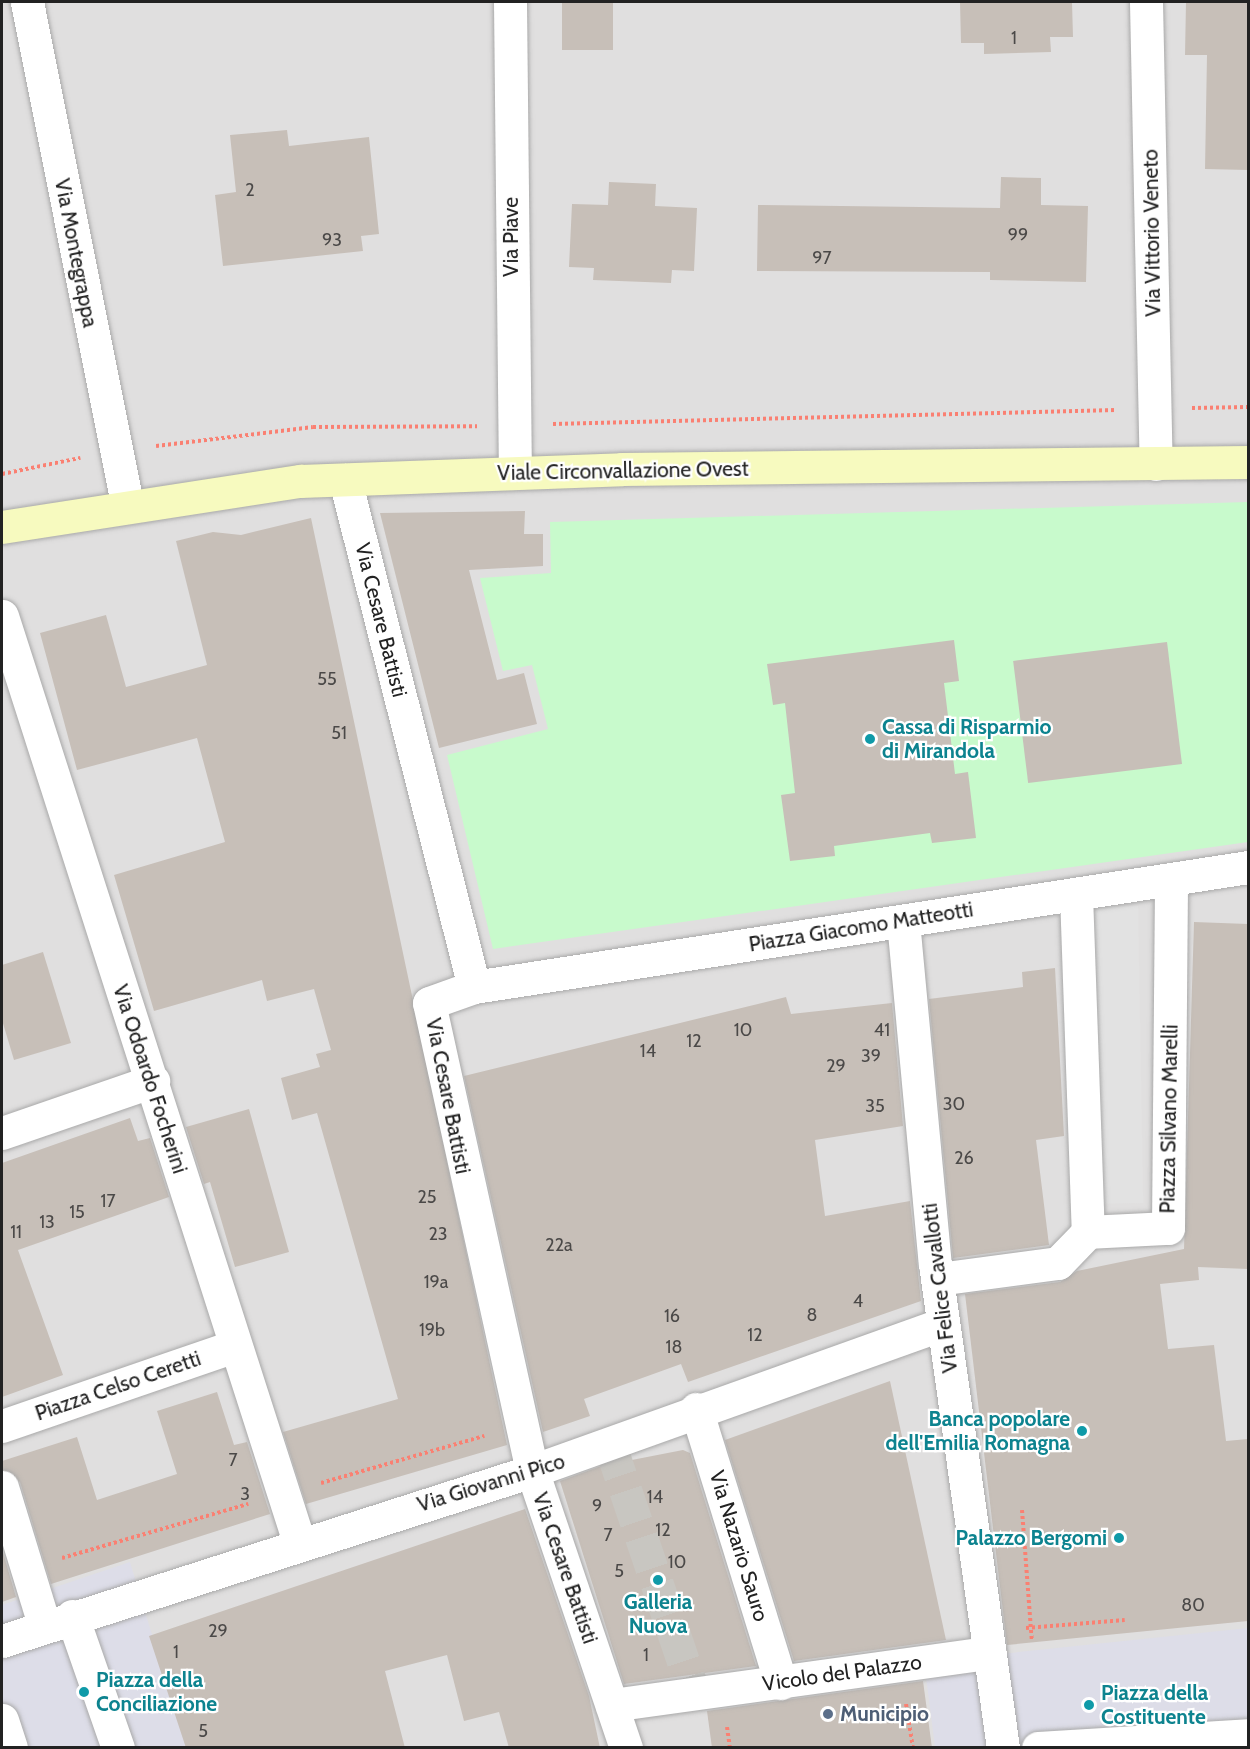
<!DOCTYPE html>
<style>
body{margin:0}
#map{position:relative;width:1250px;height:1749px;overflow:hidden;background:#f2efe9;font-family:Cabin,sans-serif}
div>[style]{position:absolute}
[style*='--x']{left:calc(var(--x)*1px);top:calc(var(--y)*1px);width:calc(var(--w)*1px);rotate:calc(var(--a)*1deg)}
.residential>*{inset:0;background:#e0dfdf;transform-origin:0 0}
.park>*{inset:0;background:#c8facc}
.parking>*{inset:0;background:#e2e2e2;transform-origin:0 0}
.plaza>*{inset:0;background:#dddde8}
.building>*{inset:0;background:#c7bfb8;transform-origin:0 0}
.street-tunnel>*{height:33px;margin-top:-16.5px;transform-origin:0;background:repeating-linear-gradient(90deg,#c8c6c1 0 33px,transparent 0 49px)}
.path>*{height:4px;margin-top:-2px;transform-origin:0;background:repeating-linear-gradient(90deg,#fa8072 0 3px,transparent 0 6px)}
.roads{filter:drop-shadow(0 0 2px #a9a9a9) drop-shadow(0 0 2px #a9a9a9)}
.street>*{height:33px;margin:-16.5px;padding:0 16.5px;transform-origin:16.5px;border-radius:16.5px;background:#fff}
.secondary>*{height:33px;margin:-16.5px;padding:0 16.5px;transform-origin:16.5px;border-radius:16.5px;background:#f7fabf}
.dots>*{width:16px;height:16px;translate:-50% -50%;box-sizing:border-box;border:3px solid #fff;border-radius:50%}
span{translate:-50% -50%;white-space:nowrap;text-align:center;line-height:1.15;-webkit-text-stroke:4.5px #fff;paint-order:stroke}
.number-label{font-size:18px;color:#4b4948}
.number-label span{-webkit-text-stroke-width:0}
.street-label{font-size:21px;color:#222}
.culture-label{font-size:21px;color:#0d838f;font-weight:700}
.left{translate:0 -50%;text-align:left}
.right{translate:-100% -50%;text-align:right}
.service-label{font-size:21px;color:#4e5e75;font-weight:700}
.frame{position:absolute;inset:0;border:3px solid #222;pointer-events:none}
</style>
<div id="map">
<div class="residential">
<div style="left:2px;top:2px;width:1246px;height:1746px"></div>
</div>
<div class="park">
<div style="clip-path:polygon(1248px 502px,1248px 842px,493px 949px,447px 755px,548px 729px,532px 665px,503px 671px,480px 578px,551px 573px,550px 522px)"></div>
</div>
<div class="parking">
<div style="left:1138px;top:906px;width:297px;height:44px;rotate:89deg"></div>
</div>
<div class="plaza">
<div style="clip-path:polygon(130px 1562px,186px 1747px,2px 1747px,2px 1605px)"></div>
<div style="clip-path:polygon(1248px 1628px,1248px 1747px,935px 1747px,924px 1662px)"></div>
</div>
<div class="building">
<div style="left:562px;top:2px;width:51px;height:48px"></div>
<div style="clip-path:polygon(960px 2px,1072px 2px,1073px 37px,1050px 37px,1051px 52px,984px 54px,984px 43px,961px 43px)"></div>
<div style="clip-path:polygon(1186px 2px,1248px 2px,1248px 170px,1205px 169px,1207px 55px,1185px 55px)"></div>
<div style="clip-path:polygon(287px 130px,289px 146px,369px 137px,379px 234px,361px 236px,363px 251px,223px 266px,215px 195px,236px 192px,230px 135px)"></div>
<div style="clip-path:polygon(1001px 177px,1041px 178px,1041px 205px,1088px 206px,1086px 282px,990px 280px,990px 272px,757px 271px,758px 205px,1000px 208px)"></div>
<div style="clip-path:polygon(609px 182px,656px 184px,655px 206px,697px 208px,694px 271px,672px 270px,671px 283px,593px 280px,594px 268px,569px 267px,572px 204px,608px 205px)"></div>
<div style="clip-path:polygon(525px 511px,524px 534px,543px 534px,543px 566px,469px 570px,497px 680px,524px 673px,537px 724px,439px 748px,380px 513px)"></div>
<div style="clip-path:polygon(311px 518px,507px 1445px,306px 1504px,283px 1432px,398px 1399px,317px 1113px,292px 1120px,281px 1078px,320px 1067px,316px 1054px,331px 1050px,314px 989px,267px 1001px,262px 980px,154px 1011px,114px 875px,225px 842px,197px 738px,77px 770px,40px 633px,106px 615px,126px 687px,207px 665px,176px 541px,213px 532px,241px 535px)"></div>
<div style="clip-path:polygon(954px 640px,959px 681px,944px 683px,955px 774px,968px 772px,976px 838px,932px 843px,930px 833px,834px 846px,835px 856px,790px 861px,781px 795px,795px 793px,785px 703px,773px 705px,767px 664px)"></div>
<div style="left:1167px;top:642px;width:123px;height:155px;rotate:83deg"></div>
<div style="clip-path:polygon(1194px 922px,1248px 924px,1248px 1269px,1198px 1267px,1199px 1280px,1160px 1284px,1168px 1349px,1214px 1345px,1226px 1441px,1248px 1439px,1248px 1621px,1007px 1645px,965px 1294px,1060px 1282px,1077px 1271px,1184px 1249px)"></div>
<div style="clip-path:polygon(43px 952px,71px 1043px,14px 1060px,2px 1020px,2px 965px)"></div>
<div style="clip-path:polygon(1055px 968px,1064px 1136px,1036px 1140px,1049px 1245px,953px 1258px,929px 999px,1023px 987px,1022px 972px)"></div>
<div style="clip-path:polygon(786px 997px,791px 1014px,892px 1003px,903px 1126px,815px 1140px,825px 1216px,910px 1201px,921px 1301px,688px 1382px,681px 1364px,584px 1399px,590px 1416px,543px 1432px,464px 1076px)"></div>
<div style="clip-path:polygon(249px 1109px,289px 1252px,235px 1267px,210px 1182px,204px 1184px,186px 1127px)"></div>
<div style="clip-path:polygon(130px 1118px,138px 1141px,150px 1138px,169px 1197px,18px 1250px,63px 1375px,2px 1397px,2px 1163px)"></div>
<div style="clip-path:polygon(890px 1381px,946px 1640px,794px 1661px,725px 1440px)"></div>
<div style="clip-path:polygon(217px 1392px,234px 1445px,247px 1442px,270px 1514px,51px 1584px,20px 1482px,2px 1469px,2px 1461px,77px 1437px,97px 1500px,177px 1474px,157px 1411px)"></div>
<div style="clip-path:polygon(683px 1450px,690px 1453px,756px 1666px,624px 1684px,560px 1481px,601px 1466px)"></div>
<div style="clip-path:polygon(525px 1509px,589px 1696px,600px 1748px,509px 1748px,499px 1712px,464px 1721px,447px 1655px,385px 1671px,405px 1748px,186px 1748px,149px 1636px)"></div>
<div style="clip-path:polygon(2px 1549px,16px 1597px,2px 1602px)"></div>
<div style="clip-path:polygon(923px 1681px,932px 1748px,712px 1748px,707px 1711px)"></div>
</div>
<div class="street-tunnel">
<div style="--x:610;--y:1444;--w:262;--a:71.3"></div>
</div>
<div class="path">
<div style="--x:1192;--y:408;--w:56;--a:-1"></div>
<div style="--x:553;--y:424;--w:563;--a:-1.42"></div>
<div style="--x:156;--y:446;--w:158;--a:-6.9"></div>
<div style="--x:313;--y:427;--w:164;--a:-0.3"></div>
<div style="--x:2;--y:474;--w:80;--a:-11.6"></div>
<div style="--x:321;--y:1483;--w:170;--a:-16.1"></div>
<div style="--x:1022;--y:1510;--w:132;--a:85.7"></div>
<div style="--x:62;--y:1558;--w:194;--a:-16.2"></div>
<div style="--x:1026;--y:1628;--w:99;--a:-4.6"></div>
<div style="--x:906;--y:1704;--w:45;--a:81"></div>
<div style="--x:727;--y:1727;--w:21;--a:82"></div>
</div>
<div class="roads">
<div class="street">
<div style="--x:27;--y:2;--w:512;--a:78.73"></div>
<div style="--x:510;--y:2;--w:471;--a:89.4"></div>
<div style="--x:1146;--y:2;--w:462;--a:88.8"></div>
<div style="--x:345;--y:480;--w:523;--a:75.72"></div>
<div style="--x:2;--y:616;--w:972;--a:72.22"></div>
<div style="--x:1076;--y:894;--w:338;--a:88"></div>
<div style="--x:1088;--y:1232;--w:80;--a:-2.9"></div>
<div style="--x:1168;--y:1228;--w:349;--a:-89.5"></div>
<div style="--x:903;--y:921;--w:344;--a:84.7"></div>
<div style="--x:935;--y:1264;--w:489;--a:82"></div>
<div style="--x:2;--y:1133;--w:160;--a:-19"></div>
<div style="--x:938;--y:1279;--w:121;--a:-7.6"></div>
<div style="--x:1058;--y:1263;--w:43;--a:-45.9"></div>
<div style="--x:696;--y:1409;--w:287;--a:72.8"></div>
<div style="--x:2;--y:1426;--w:245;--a:-19"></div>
<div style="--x:2;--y:1487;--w:143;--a:73"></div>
<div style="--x:72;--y:1616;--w:140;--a:70.8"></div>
<div style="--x:2;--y:1641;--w:557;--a:-17.78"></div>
<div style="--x:532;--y:1471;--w:436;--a:-19.7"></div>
<div style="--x:612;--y:1705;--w:381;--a:-7.9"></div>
<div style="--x:2;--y:1720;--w:29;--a:72"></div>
<div style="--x:626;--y:1748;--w:293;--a:-108.7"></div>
<div style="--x:532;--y:1471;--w:479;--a:-102.4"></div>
<div style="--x:429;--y:1003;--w:48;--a:-19.6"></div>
<div style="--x:474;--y:987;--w:783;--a:-8.81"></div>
<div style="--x:1038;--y:1748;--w:210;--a:-3.5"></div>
</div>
<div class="secondary">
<div style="--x:2;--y:527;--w:302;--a:-8.8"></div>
<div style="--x:300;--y:481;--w:322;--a:-2.1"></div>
<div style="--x:622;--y:469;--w:626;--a:-0.64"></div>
</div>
</div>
<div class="dots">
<div style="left:870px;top:739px;background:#0f9aa8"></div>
<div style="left:1082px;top:1431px;background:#0f9aa8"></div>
<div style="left:1119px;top:1538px;background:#0f9aa8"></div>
<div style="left:658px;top:1580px;background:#0f9aa8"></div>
<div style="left:84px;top:1692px;background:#0f9aa8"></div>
<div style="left:1089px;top:1705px;background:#0f9aa8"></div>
<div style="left:828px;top:1714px;background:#5c6f8a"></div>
</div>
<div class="number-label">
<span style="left:1014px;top:38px">1</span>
<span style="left:250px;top:190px">2</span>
<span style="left:1018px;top:235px">99</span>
<span style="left:332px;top:240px">93</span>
<span style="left:822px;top:258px">97</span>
<span style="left:327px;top:679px">55</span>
<span style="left:339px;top:733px">51</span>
<span style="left:743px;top:1030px">10</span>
<span style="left:882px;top:1030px">41</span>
<span style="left:694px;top:1041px">12</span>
<span style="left:648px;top:1051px">14</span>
<span style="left:871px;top:1056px">39</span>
<span style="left:836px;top:1066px">29</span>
<span style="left:954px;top:1104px">30</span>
<span style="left:875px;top:1106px">35</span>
<span style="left:964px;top:1158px">26</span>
<span style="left:427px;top:1197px">25</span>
<span style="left:108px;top:1201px">17</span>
<span style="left:77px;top:1212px">15</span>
<span style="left:47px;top:1222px">13</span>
<span style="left:16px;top:1232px">11</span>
<span style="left:438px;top:1234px">23</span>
<span style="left:559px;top:1245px">22a</span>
<span style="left:436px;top:1282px">19a</span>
<span style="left:858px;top:1301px">4</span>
<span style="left:812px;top:1315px">8</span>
<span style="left:672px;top:1316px">16</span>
<span style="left:432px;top:1330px">19b</span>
<span style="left:755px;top:1335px">12</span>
<span style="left:674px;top:1347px">18</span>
<span style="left:233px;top:1460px">7</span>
<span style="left:245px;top:1494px">3</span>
<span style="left:655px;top:1497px">14</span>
<span style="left:597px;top:1506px">9</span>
<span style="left:663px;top:1530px">12</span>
<span style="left:608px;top:1535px">7</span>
<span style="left:677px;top:1562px">10</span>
<span style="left:619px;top:1571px">5</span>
<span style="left:1193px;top:1605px">80</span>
<span style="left:218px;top:1631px">29</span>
<span style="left:176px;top:1652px">1</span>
<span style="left:646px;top:1655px">1</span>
<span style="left:203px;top:1731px">5</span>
</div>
<div class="street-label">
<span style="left:1152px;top:233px;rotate:-91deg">Via Vittorio Veneto</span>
<span style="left:511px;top:237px;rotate:-90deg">Via Piave</span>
<span style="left:76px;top:253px;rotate:79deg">Via Montegrappa</span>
<span style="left:623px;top:471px;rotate:-1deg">Viale Circonvallazione Ovest</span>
<span style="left:381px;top:620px;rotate:76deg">Via Cesare Battisti</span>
<span style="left:861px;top:927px;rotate:-9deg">Piazza Giacomo Matteotti</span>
<span style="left:150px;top:1079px;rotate:72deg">Via Odoardo Focherini</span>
<span style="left:448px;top:1096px;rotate:79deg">Via Cesare Battisti</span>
<span style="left:1169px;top:1119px;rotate:-89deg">Piazza Silvano Marelli</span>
<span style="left:940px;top:1288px;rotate:-97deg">Via Felice Cavallotti</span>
<span style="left:118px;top:1386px;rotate:-19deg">Piazza Celso Ceretti</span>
<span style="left:491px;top:1483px;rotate:-17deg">Via Giovanni Pico</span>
<span style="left:739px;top:1546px;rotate:73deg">Via Nazario Sauro</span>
<span style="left:565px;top:1568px;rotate:71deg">Via Cesare Battisti</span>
<span style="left:842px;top:1673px;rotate:-8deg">Vicolo del Palazzo</span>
</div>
<div class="culture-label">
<span class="left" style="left:882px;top:739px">Cassa di Risparmio<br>di Mirandola</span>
<span class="right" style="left:1070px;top:1431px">Banca popolare<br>dell'Emilia Romagna</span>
<span class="right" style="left:1107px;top:1538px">Palazzo Bergomi</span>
<span style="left:658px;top:1614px">Galleria<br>Nuova</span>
<span class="left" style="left:96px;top:1692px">Piazza della<br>Conciliazione</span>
<span class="left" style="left:1101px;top:1705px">Piazza della<br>Costituente</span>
</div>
<div class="service-label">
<span class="left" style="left:840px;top:1714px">Municipio</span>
</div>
<div class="frame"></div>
</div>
